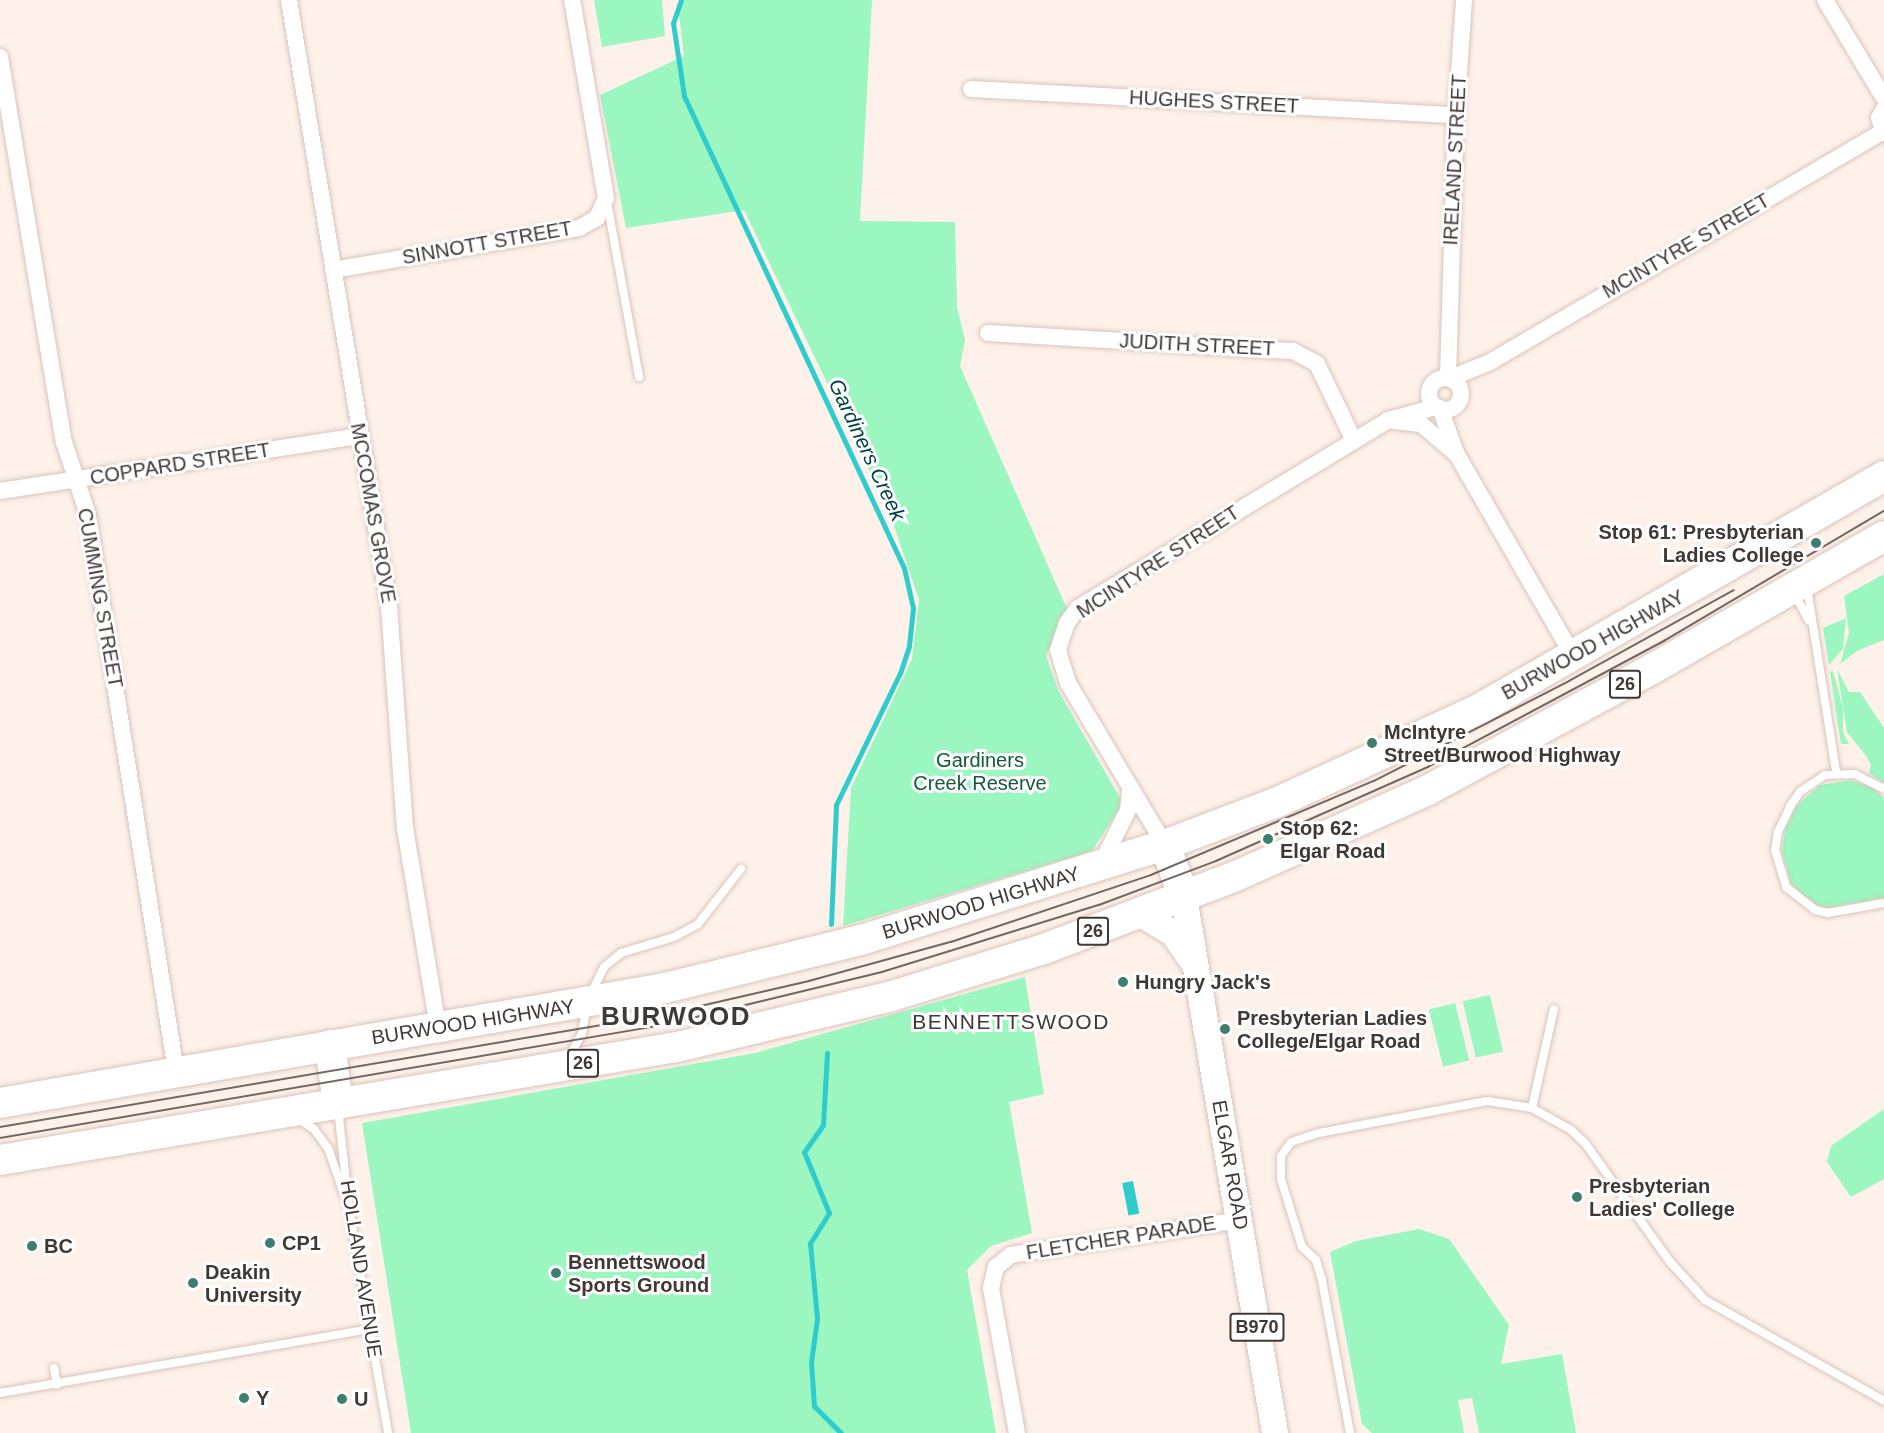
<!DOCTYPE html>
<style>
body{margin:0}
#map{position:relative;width:1884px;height:1433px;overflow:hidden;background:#fef1ea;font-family:Arial,sans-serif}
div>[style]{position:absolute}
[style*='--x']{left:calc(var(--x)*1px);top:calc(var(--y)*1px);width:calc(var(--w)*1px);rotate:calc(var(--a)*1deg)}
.green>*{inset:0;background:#9bf6c0;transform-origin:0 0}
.water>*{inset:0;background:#2fccce;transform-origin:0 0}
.stream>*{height:5px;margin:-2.5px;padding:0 2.5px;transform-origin:2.5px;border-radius:2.5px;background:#2fccce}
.roads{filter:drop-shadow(0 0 2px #d9c4b9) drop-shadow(0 0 2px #d9c4b9)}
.lane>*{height:8px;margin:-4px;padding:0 4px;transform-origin:4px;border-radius:4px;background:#fff}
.street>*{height:16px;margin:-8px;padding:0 8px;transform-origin:8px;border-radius:8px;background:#fff}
.street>.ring{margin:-8px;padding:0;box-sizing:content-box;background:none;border:16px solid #fff;border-radius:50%}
.primary>*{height:26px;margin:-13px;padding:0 13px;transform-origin:13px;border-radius:13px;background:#fff}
.highway>*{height:30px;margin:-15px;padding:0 15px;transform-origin:15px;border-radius:15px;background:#fff}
.tram>*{height:1.5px;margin:-0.75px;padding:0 0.75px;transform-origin:0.75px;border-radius:0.75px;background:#726863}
.dots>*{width:16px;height:16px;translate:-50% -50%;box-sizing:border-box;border:3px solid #fff;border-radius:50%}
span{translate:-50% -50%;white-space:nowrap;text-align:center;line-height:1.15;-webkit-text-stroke:6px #fff;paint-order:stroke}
.shield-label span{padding:2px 4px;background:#fff;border:2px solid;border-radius:4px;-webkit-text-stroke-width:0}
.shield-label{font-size:18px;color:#413834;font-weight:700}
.street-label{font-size:20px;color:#413834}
.poi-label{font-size:20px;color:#413834;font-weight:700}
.right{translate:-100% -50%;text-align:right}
.left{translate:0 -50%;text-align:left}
.park-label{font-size:20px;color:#115b37}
.water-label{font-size:21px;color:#004445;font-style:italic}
.neighbourhood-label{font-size:21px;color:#413834;letter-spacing:1.5px}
.district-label{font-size:26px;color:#413834;font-weight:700;letter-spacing:1.5px}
</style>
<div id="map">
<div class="green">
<div style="clip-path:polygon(594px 0,662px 0,665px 36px,602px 47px)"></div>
<div style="clip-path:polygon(683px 0,872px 0,860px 221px,955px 222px,957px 307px,965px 340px,960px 366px,1067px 609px,1046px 656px,1059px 692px,1123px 803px,1092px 851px,843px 926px,851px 788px,912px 659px,919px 600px,890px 514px,744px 210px,626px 228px,600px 95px,684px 56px,678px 7px)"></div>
<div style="clip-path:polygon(1884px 574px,1884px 640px,1857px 651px,1840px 664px,1849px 633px,1844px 596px)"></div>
<div style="clip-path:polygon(1846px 618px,1843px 649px,1829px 665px,1823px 628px)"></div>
<div style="clip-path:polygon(1837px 669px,1849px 692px,1860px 692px,1884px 728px,1884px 783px,1869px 773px,1871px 765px,1867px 757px,1847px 732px)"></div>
<div style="clip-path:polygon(1833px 671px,1843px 708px,1843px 732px,1849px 744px,1841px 744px,1830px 672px)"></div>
<div style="clip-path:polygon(1851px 780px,1873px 788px,1884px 798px,1884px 898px,1826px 908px,1809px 903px,1791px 884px,1782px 852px,1785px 829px,1796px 806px,1820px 785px)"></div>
<div style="clip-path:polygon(1025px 977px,1044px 1094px,1009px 1102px,1032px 1233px,991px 1246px,967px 1270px,996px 1433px,411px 1433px,362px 1123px,755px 1053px)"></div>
<div style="left:1490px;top:995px;width:58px;height:28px;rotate:77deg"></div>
<div style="left:1455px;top:1003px;width:59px;height:27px;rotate:76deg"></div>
<div style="clip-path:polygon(1884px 1109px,1884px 1179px,1851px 1197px,1827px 1162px,1831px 1146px)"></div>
<div style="clip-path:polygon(1419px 1229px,1449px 1239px,1509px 1325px,1501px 1364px,1562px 1354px,1576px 1433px,1479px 1433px,1472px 1398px,1458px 1400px,1464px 1433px,1372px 1433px,1362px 1424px,1330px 1252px,1356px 1241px)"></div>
</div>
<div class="water">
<div style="left:1133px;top:1181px;width:33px;height:11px;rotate:79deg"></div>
</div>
<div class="stream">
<div style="--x:681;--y:0;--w:24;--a:109"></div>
<div style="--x:673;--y:23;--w:74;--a:81.4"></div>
<div style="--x:684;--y:96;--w:521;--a:65.01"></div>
<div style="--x:904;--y:568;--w:41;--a:77.3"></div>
<div style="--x:913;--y:608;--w:38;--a:96"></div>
<div style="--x:909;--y:646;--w:28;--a:108"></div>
<div style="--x:900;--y:673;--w:147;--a:115.9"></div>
<div style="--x:836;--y:805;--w:119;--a:92.4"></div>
<div style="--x:827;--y:1053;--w:72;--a:93.2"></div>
<div style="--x:823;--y:1125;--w:33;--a:125"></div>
<div style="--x:804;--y:1152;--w:66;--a:67.7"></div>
<div style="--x:829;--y:1213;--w:36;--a:122"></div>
<div style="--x:810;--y:1243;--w:76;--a:84.7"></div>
<div style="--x:817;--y:1319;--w:43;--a:97.9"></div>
<div style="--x:811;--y:1362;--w:44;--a:86.1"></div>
<div style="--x:814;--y:1406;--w:38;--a:45"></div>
</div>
<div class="roads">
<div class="lane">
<div style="--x:607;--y:202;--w:178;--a:79.6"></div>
<div style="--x:1807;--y:588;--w:186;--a:81"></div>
<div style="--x:1790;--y:597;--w:10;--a:29"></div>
<div style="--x:1799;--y:602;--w:21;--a:62"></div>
<div style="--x:1884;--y:789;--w:33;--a:-153"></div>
<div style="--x:1855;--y:774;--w:30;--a:178"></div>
<div style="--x:1825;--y:775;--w:30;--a:146"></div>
<div style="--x:1800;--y:792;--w:16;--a:125"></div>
<div style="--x:1791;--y:805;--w:30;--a:116"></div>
<div style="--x:1778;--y:832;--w:18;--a:99"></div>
<div style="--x:1775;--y:850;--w:39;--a:73"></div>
<div style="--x:1786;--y:887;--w:37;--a:38"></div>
<div style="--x:1815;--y:910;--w:13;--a:13"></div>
<div style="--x:1828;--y:913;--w:57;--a:-10.1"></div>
<div style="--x:590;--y:995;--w:31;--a:-63"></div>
<div style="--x:604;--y:967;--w:22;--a:-39"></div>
<div style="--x:621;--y:953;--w:55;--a:-16.8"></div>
<div style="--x:674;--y:937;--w:27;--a:-28"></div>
<div style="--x:698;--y:924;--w:70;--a:-52"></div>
<div style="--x:569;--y:1057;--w:26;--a:-61"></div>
<div style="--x:582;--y:1034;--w:26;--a:-81"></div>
<div style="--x:338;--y:1108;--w:102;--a:83.8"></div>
<div style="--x:349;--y:1209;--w:227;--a:80.1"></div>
<div style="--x:1532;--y:1108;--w:101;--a:-77.5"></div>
<div style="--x:297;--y:1118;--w:20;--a:33"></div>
<div style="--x:314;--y:1129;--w:24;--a:54"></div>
<div style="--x:328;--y:1148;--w:49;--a:70.8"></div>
<div style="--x:54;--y:1368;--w:17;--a:80"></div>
<div style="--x:0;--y:1393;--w:375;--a:-9.8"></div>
<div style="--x:1350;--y:1433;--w:156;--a:-100.4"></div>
<div style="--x:1322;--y:1280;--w:21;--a:-107"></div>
<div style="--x:1316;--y:1260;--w:19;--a:-137"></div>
<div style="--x:1302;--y:1247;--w:71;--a:-107.2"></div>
<div style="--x:1281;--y:1179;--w:23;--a:-90"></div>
<div style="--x:1281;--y:1156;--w:17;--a:-54"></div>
<div style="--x:1291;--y:1142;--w:29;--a:-18"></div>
<div style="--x:1319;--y:1133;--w:171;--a:-10.8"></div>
<div style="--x:1487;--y:1101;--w:46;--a:8.8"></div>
<div style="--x:1532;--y:1108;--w:45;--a:29.4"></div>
<div style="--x:1571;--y:1130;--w:19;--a:43"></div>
<div style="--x:1585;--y:1143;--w:148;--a:54.4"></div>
<div style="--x:1671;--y:1263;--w:50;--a:47.4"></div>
<div style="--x:1705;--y:1300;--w:206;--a:29.4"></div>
</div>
<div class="street">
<div style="--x:289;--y:0;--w:614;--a:80.63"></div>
<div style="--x:389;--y:606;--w:223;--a:85.9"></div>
<div style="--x:405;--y:828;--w:203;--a:80.6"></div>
<div style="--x:1825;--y:0;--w:114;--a:59"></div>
<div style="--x:0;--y:57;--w:390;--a:80.6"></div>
<div style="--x:64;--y:442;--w:77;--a:71.8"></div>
<div style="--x:88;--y:515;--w:563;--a:81.01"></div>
<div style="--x:971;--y:89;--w:486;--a:3.1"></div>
<div style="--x:1884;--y:109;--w:10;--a:119"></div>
<div style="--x:1879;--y:118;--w:16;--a:72"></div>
<div style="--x:333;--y:270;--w:250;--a:-9.7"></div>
<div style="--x:579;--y:228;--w:21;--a:-29"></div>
<div style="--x:597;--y:218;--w:22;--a:-66"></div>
<div style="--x:606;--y:198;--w:201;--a:-99.7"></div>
<div style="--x:988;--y:333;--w:306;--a:3.4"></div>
<div style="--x:1293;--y:351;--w:27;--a:28"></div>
<div style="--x:1317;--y:364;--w:85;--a:64.3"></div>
<div style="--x:1448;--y:377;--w:262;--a:-88.3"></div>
<div style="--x:1456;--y:115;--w:115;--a:-86"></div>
<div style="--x:1451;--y:378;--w:42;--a:-22.3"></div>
<div style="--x:1490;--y:362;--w:454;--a:-30.4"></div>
<div class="ring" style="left:1429px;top:378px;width:16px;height:16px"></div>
<div style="--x:1440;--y:408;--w:48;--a:70.4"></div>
<div style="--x:1456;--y:453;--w:236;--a:60"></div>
<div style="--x:1393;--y:421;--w:28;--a:6"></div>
<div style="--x:1421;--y:424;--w:45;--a:40.5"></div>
<div style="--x:0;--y:491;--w:364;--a:-8.7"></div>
<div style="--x:1165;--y:845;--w:189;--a:-120.9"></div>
<div style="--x:1068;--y:683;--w:34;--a:-107"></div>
<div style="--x:1058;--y:650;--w:28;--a:-72"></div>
<div style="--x:1067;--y:623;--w:19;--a:-54"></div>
<div style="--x:1078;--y:608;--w:363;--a:-31.2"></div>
<div style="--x:1388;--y:420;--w:50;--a:-15.2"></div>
<div style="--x:1101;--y:864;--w:60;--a:-63.4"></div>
<div style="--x:1128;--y:810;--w:19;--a:-84"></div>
<div style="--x:1017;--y:1433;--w:147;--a:-100.2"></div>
<div style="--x:991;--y:1288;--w:22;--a:-77"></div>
<div style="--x:996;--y:1267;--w:19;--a:-39"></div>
<div style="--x:1011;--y:1255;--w:231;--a:-8.7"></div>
</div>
<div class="primary">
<div style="--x:1184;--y:897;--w:544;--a:80.36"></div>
<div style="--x:1141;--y:914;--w:37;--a:31"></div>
<div style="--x:1173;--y:933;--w:32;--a:55"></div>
</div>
<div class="highway">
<div style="--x:1165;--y:845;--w:55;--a:69.9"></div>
<div style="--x:330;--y:1045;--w:60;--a:82.3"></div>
<div style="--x:0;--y:1103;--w:675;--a:-9.81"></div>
<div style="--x:665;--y:988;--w:202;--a:-13.8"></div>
<div style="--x:861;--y:940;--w:318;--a:-17.4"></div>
<div style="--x:1165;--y:845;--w:123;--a:-20.9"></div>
<div style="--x:1280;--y:801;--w:219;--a:-24.8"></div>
<div style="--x:1479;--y:709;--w:467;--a:-29.9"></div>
<div style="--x:0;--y:1160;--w:686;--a:-9.48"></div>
<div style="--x:677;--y:1047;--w:221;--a:-13.3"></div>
<div style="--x:892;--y:996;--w:159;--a:-17.2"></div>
<div style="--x:1044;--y:949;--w:205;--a:-20.8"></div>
<div style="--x:1236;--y:876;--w:210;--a:-24.1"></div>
<div style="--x:1428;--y:790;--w:255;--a:-28.4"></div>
<div style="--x:1652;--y:669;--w:267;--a:-29.8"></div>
</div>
</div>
<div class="tram">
<div style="--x:0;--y:1127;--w:670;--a:-9.62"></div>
<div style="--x:661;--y:1015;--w:152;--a:-12.9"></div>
<div style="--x:809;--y:981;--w:147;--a:-15.4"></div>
<div style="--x:951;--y:942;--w:211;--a:-18.5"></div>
<div style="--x:1151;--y:875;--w:242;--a:-22.9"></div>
<div style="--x:1374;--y:781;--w:219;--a:-27.1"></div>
<div style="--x:1569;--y:681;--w:188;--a:-28.9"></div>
<div style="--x:0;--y:1138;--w:673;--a:-9.67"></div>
<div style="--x:663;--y:1025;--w:225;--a:-13.6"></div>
<div style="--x:882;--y:972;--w:227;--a:-17.2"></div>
<div style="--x:1099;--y:905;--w:125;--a:-20.6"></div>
<div style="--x:1216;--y:861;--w:232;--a:-23.9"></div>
<div style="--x:1428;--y:767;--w:268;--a:-28.1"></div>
<div style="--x:1664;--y:641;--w:256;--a:-30.6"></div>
</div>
<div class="dots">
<div style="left:1816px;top:543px;background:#3d7e6e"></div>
<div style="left:1372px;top:743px;background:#3d7e6e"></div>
<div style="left:1268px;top:839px;background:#3d7e6e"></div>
<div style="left:1123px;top:982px;background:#3d7e6e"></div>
<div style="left:1225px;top:1029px;background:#3d7e6e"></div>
<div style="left:1577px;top:1197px;background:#3d7e6e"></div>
<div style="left:270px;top:1243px;background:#3d7e6e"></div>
<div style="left:32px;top:1246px;background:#3d7e6e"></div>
<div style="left:556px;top:1273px;background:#3d7e6e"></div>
<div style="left:193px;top:1283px;background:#3d7e6e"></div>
<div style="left:244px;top:1398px;background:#3d7e6e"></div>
<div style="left:342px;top:1399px;background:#3d7e6e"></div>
</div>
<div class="shield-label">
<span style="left:1625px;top:684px">26</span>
<span style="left:1093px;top:931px">26</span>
<span style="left:583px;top:1063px">26</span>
<span style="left:1257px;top:1327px">B970</span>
</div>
<div class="street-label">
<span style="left:1214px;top:102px;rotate:3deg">HUGHES STREET</span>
<span style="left:1455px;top:160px;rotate:-87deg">IRELAND STREET</span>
<span style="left:487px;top:243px;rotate:-10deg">SINNOTT STREET</span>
<span style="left:1686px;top:246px;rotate:-30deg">MCINTYRE STREET</span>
<span style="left:1197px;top:345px;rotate:3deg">JUDITH STREET</span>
<span style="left:180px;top:464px;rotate:-9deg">COPPARD STREET</span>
<span style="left:373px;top:513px;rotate:80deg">MCCOMAS GROVE</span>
<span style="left:1158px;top:562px;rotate:-33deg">MCINTYRE STREET</span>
<span style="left:100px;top:598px;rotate:80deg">CUMMING STREET</span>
<span style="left:1593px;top:645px;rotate:-29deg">BURWOOD HIGHWAY</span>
<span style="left:981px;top:903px;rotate:-17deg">BURWOOD HIGHWAY</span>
<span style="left:473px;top:1022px;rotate:-9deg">BURWOOD HIGHWAY</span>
<span style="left:1230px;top:1165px;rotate:80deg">ELGAR ROAD</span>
<span style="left:1121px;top:1238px;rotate:-9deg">FLETCHER PARADE</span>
<span style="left:361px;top:1269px;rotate:81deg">HOLLAND AVENUE</span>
</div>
<div class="poi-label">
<span class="right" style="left:1804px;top:544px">Stop 61: Presbyterian<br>Ladies College</span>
<span class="left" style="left:1384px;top:744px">McIntyre<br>Street/Burwood Highway</span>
<span class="left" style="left:1280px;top:840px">Stop 62:<br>Elgar Road</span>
<span class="left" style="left:1135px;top:982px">Hungry Jack's</span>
<span class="left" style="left:1237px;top:1030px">Presbyterian Ladies<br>College/Elgar Road</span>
<span class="left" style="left:1589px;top:1198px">Presbyterian<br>Ladies' College</span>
<span class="left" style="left:282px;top:1243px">CP1</span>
<span class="left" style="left:44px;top:1246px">BC</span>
<span class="left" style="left:568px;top:1274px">Bennettswood<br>Sports Ground</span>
<span class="left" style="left:205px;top:1284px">Deakin<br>University</span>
<span class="left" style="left:256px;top:1398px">Y</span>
<span class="left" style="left:354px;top:1399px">U</span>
</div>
<div class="park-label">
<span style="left:980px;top:772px">Gardiners<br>Creek Reserve</span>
</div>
<div class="water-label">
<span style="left:867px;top:450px;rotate:65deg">Gardiners Creek</span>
</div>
<div class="neighbourhood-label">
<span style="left:1011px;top:1022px">BENNETTSWOOD</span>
</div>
<div class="district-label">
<span style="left:676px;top:1017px">BURWOOD</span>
</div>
</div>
